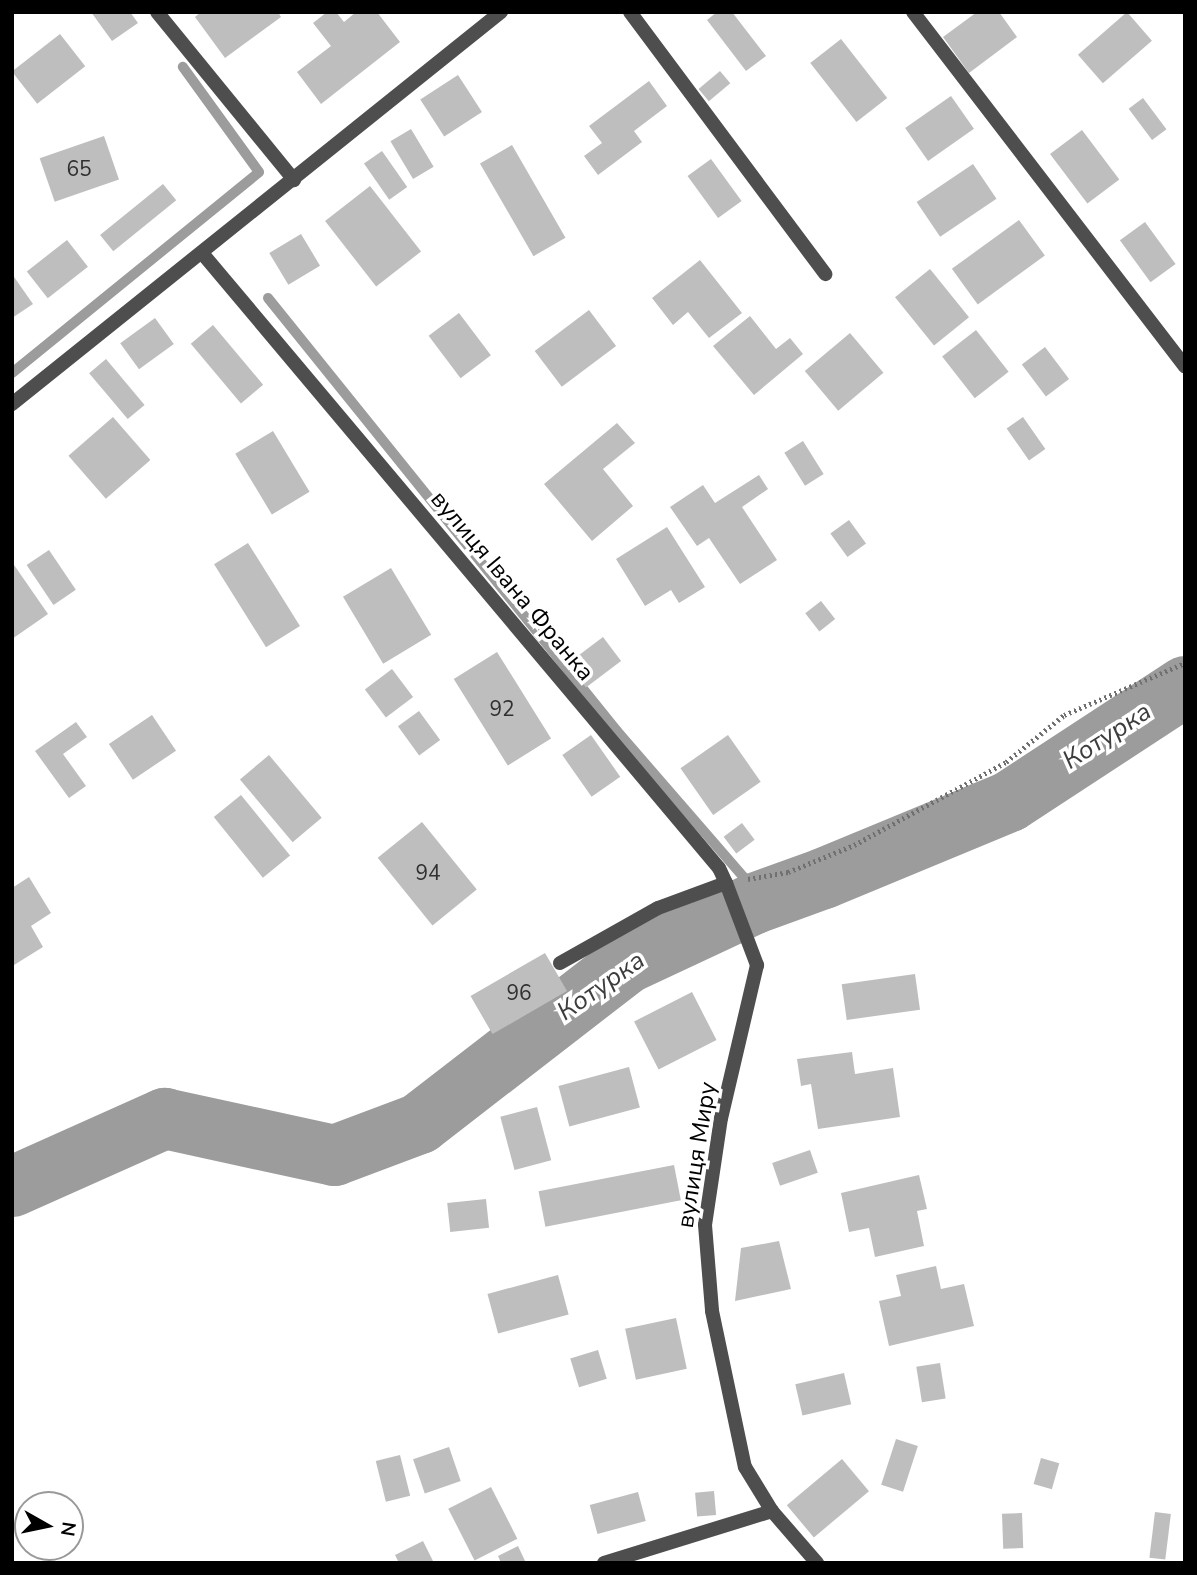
<!DOCTYPE html>
<meta charset="utf-8">
<style>
body{margin:0}
#map{position:relative;width:1197px;height:1575px;overflow:hidden;background:#fff;font-family:"Nunito Sans",sans-serif}
div>[style]{position:absolute}
[style*='--x']{left:calc(var(--x)*1px);top:calc(var(--y)*1px);width:calc(var(--w)*1px);rotate:calc(var(--a)*1deg)}
.stream>*{height:10px;margin:-5px;padding:0 5px;transform-origin:5px;border-radius:5px;background:#9c9c9c}
.river>*{height:61px;margin:-30.5px;padding:0 30.5px;transform-origin:30.5px;border-radius:30.5px;background:#9c9c9c}
.building>*{inset:0;background:#bebebe;transform-origin:0 0}
.path>*{height:4.5px;margin-top:-2.25px;transform-origin:0;background:repeating-linear-gradient(90deg,#707070 0 2px,transparent 0 5.5px)}
.service>*{height:14px;margin:-7px;padding:0 7px;transform-origin:7px;border-radius:7px;background:#4e4e4e}
.minor>*{height:14px;margin:-7px;padding:0 7px;transform-origin:7px;border-radius:7px;background:#4e4e4e}
.tertiary>*{height:14px;margin:-7px;padding:0 7px;transform-origin:7px;border-radius:7px;background:#4e4e4e}
span{translate:-50% -50%;white-space:nowrap;text-align:center;line-height:1.15;-webkit-text-stroke:7px #fff;paint-order:stroke}
.number-label{font-size:21px;color:#303030}
.number-label span{-webkit-text-stroke-width:0}
.street-label{font-size:24px;color:#000}
.water-label{font-size:26px;color:#3d3d3d;font-style:italic}
.frame{position:absolute;inset:0;border:14px solid #000;pointer-events:none}
.north{position:absolute;left:14px;top:1491px;width:70px;height:70px;box-sizing:border-box;background:#fff;border:2px solid #999;border-radius:50%;rotate:99deg;font-size:19px;font-weight:700;line-height:28px;text-align:center;color:#000}
.north::after{content:'';display:block;margin:auto;width:24px;height:32px;background:#000;clip-path:polygon(50% 0,100% 100%,50% 72%,0 100%)}
</style>
<div id="map">
<div class="stream">
<div style="--x:268;--y:298;--w:556;--a:51.13"></div>
<div style="--x:617;--y:731;--w:196;--a:49.1"></div>
<div style="--x:12;--y:373;--w:318;--a:-39.1"></div>
<div style="--x:259;--y:172;--w:130;--a:-125.9"></div>
</div>
<div class="river">
<div style="--x:12;--y:1186;--w:167;--a:-24.1"></div>
<div style="--x:164;--y:1118;--w:174;--a:12.3"></div>
<div style="--x:334;--y:1155;--w:91;--a:-20.6"></div>
<div style="--x:419;--y:1123;--w:262;--a:-37.7"></div>
<div style="--x:626;--y:963;--w:141;--a:-25.1"></div>
<div style="--x:754;--y:903;--w:73;--a:-19.9"></div>
<div style="--x:823;--y:878;--w:201;--a:-22.5"></div>
<div style="--x:1009;--y:801;--w:210;--a:-33.2"></div>
</div>
<div class="building">
<div style="clip-path:polygon(91px 12px,130px 12px,138px 23px,112px 41px)"></div>
<div style="clip-path:polygon(201px 12px,278px 12px,281px 17px,225px 58px,195px 17px)"></div>
<div style="clip-path:polygon(327px 12px,336px 12px,344px 22px,356px 12px,377px 12px,400px 42px,321px 104px,297px 72px,331px 46px,313px 23px)"></div>
<div style="clip-path:polygon(717px 12px,732px 12px,766px 56px,746px 71px,707px 20px)"></div>
<div style="clip-path:polygon(977px 12px,999px 12px,1017px 37px,969px 73px,943px 37px)"></div>
<div style="left:1127px;top:12px;width:38px;height:65px;rotate:49deg"></div>
<div style="left:60px;top:34px;width:41px;height:61px;rotate:52deg"></div>
<div style="left:841px;top:39px;width:75px;height:39px;rotate:52deg"></div>
<div style="left:720px;top:71px;width:16px;height:28px;rotate:50deg"></div>
<div style="left:458px;top:75px;width:44px;height:45px;rotate:57deg"></div>
<div style="clip-path:polygon(649px 81px,667px 106px,634px 131px,642px 142px,598px 175px,584px 156px,602px 143px,589px 126px)"></div>
<div style="left:951px;top:96px;width:40px;height:56px;rotate:55deg"></div>
<div style="left:1143px;top:98px;width:39px;height:18px;rotate:53deg"></div>
<div style="left:411px;top:129px;width:44px;height:24px;rotate:59deg"></div>
<div style="left:1082px;top:130px;width:62px;height:40px;rotate:53deg"></div>
<div style="left:104px;top:136px;width:46px;height:68px;rotate:71deg"></div>
<div style="left:512px;top:145px;width:107px;height:37px;rotate:60deg"></div>
<div style="left:382px;top:151px;width:44px;height:22px;rotate:55deg"></div>
<div style="left:711px;top:159px;width:52px;height:29px;rotate:54deg"></div>
<div style="left:973px;top:164px;width:42px;height:68px;rotate:56deg"></div>
<div style="left:163px;top:184px;width:21px;height:81px;rotate:51deg"></div>
<div style="left:370px;top:186px;width:83px;height:57px;rotate:52deg"></div>
<div style="left:1019px;top:220px;width:44px;height:83px;rotate:54deg"></div>
<div style="left:1145px;top:222px;width:52px;height:31px;rotate:54deg"></div>
<div style="left:301px;top:234px;width:37px;height:37px;rotate:59deg"></div>
<div style="left:67px;top:240px;width:34px;height:51px;rotate:52deg"></div>
<div style="clip-path:polygon(700px 260px,742px 313px,709px 338px,688px 312px,673px 325px,652px 298px)"></div>
<div style="left:930px;top:269px;width:62px;height:45px;rotate:51deg"></div>
<div style="clip-path:polygon(12px 274px,33px 304px,12px 318px)"></div>
<div style="left:589px;top:310px;width:45px;height:68px;rotate:53deg"></div>
<div style="left:459px;top:313px;width:53px;height:38px;rotate:53deg"></div>
<div style="clip-path:polygon(750px 316px,776px 349px,790px 338px,803px 354px,754px 395px,713px 346px)"></div>
<div style="left:155px;top:318px;width:32px;height:43px;rotate:54deg"></div>
<div style="left:213px;top:325px;width:78px;height:29px;rotate:50deg"></div>
<div style="left:976px;top:330px;width:53px;height:43px;rotate:52deg"></div>
<div style="left:850px;top:333px;width:52px;height:59px;rotate:50deg"></div>
<div style="left:1045px;top:347px;width:40px;height:29px;rotate:53deg"></div>
<div style="left:106px;top:359px;width:60px;height:22px;rotate:50deg"></div>
<div style="left:113px;top:417px;width:57px;height:59px;rotate:49deg"></div>
<div style="left:1023px;top:417px;width:39px;height:20px;rotate:55deg"></div>
<div style="clip-path:polygon(617px 423px,635px 443px,603px 469px,633px 506px,592px 541px,544px 484px)"></div>
<div style="left:273px;top:431px;width:71px;height:44px;rotate:59deg"></div>
<div style="left:803px;top:441px;width:39px;height:22px;rotate:58deg"></div>
<div style="clip-path:polygon(759px 475px,768px 489px,742px 507px,777px 560px,740px 584px,709px 538px,697px 546px,670px 507px,703px 485px,715px 503px)"></div>
<div style="left:849px;top:520px;width:29px;height:23px;rotate:54deg"></div>
<div style="clip-path:polygon(667px 527px,705px 587px,679px 603px,671px 590px,645px 606px,616px 559px)"></div>
<div style="left:248px;top:543px;width:98px;height:40px;rotate:58deg"></div>
<div style="left:49px;top:550px;width:48px;height:27px;rotate:56deg"></div>
<div style="clip-path:polygon(12px 562px,48px 614px,12px 639px)"></div>
<div style="left:391px;top:568px;width:78px;height:56px;rotate:59deg"></div>
<div style="left:821px;top:601px;width:23px;height:20px;rotate:52deg"></div>
<div style="left:603px;top:637px;width:30px;height:44px;rotate:53deg"></div>
<div style="left:497px;top:652px;width:102px;height:51px;rotate:58deg"></div>
<div style="left:392px;top:669px;width:35px;height:34px;rotate:53deg"></div>
<div style="left:419px;top:711px;width:36px;height:26px;rotate:54deg"></div>
<div style="left:152px;top:715px;width:43px;height:52px;rotate:56deg"></div>
<div style="clip-path:polygon(76px 722px,87px 737px,63px 754px,86px 786px,69px 798px,35px 751px)"></div>
<div style="left:591px;top:735px;width:51px;height:35px;rotate:55deg"></div>
<div style="left:728px;top:735px;width:57px;height:58px;rotate:55deg"></div>
<div style="left:269px;top:755px;width:82px;height:38px;rotate:50deg"></div>
<div style="left:241px;top:795px;width:78px;height:35px;rotate:51deg"></div>
<div style="left:422px;top:822px;width:87px;height:57px;rotate:51deg"></div>
<div style="left:742px;top:823px;width:21px;height:23px;rotate:53deg"></div>
<div style="clip-path:polygon(29px 877px,51px 913px,31px 926px,43px 947px,14px 965px,12px 888px)"></div>
<div style="left:545px;top:953px;width:44px;height:86px;rotate:60deg"></div>
<div style="left:915px;top:974px;width:36px;height:74px;rotate:82deg"></div>
<div style="left:692px;top:992px;width:54px;height:65px;rotate:63deg"></div>
<div style="clip-path:polygon(852px 1052px,855px 1074px,893px 1068px,900px 1117px,818px 1129px,811px 1084px,801px 1086px,797px 1059px)"></div>
<div style="left:629px;top:1067px;width:42px;height:73px;rotate:75deg"></div>
<div style="left:537px;top:1107px;width:55px;height:38px;rotate:75deg"></div>
<div style="left:810px;top:1150px;width:24px;height:40px;rotate:71deg"></div>
<div style="left:674px;top:1165px;width:36px;height:138px;rotate:79deg"></div>
<div style="clip-path:polygon(919px 1175px,927px 1209px,917px 1211px,924px 1246px,875px 1257px,869px 1228px,849px 1232px,841px 1193px)"></div>
<div style="left:486px;top:1199px;width:29px;height:39px;rotate:84deg"></div>
<div style="clip-path:polygon(779px 1241px,791px 1289px,735px 1301px,741px 1248px)"></div>
<div style="clip-path:polygon(936px 1266px,941px 1289px,964px 1284px,974px 1326px,889px 1346px,879px 1301px,901px 1296px,896px 1275px)"></div>
<div style="left:558px;top:1275px;width:41px;height:73px;rotate:75deg"></div>
<div style="left:676px;top:1318px;width:52px;height:52px;rotate:78deg"></div>
<div style="left:598px;top:1350px;width:30px;height:29px;rotate:73deg"></div>
<div style="left:940px;top:1363px;width:36px;height:24px;rotate:81deg"></div>
<div style="left:844px;top:1373px;width:32px;height:50px;rotate:77deg"></div>
<div style="left:896px;top:1439px;width:23px;height:48px;rotate:18deg"></div>
<div style="left:449px;top:1447px;width:36px;height:38px;rotate:71deg"></div>
<div style="left:400px;top:1455px;width:42px;height:25px;rotate:76deg"></div>
<div style="left:1041px;top:1458px;width:19px;height:27px;rotate:16deg"></div>
<div style="left:842px;top:1459px;width:42px;height:72px;rotate:50deg"></div>
<div style="left:491px;top:1487px;width:58px;height:48px;rotate:63deg"></div>
<div style="left:714px;top:1491px;width:24px;height:19px;rotate:85deg"></div>
<div style="left:638px;top:1492px;width:30px;height:50px;rotate:75deg"></div>
<div style="left:1155px;top:1512px;width:16px;height:46px;rotate:7deg"></div>
<div style="left:1022px;top:1513px;width:35px;height:20px;rotate:88deg"></div>
<div style="clip-path:polygon(423px 1541px,434px 1563px,399px 1563px,395px 1555px)"></div>
<div style="clip-path:polygon(518px 1546px,526px 1563px,501px 1563px,498px 1556px)"></div>
</div>
<div class="path">
<div style="--x:748;--y:879;--w:41;--a:-9.9"></div>
<div style="--x:788;--y:872;--w:71;--a:-22.2"></div>
<div style="--x:854;--y:845;--w:173;--a:-28.6"></div>
<div style="--x:1006;--y:762;--w:75;--a:-39"></div>
<div style="--x:1064;--y:715;--w:132;--a:-23.3"></div>
</div>
<div class="service">
<div style="--x:630;--y:12;--w:327;--a:53.3"></div>
<div style="--x:913;--y:12;--w:447;--a:52.5"></div>
</div>
<div class="minor">
<div style="--x:157;--y:12;--w:217;--a:50.8"></div>
<div style="--x:202;--y:253;--w:803;--a:49.95"></div>
<div style="--x:719;--y:868;--w:17;--a:65"></div>
<div style="--x:726;--y:883;--w:88;--a:69.3"></div>
<div style="--x:757;--y:965;--w:157;--a:103.2"></div>
<div style="--x:721;--y:1118;--w:108;--a:98.5"></div>
<div style="--x:705;--y:1225;--w:86;--a:85.3"></div>
<div style="--x:712;--y:1311;--w:159;--a:78.1"></div>
<div style="--x:745;--y:1467;--w:52;--a:58.5"></div>
<div style="--x:772;--y:1511;--w:69;--a:49.1"></div>
<div style="--x:560;--y:963;--w:112;--a:-29.3"></div>
<div style="--x:658;--y:908;--w:72;--a:-20.2"></div>
<div style="--x:604;--y:1563;--w:176;--a:-17.2"></div>
</div>
<div class="tertiary">
<div style="--x:12;--y:404;--w:627;--a:-38.72"></div>
</div>
<div class="number-label">
<span style="left:79px;top:169px">65</span>
<span style="left:502px;top:709px">92</span>
<span style="left:428px;top:873px">94</span>
<span style="left:519px;top:993px">96</span>
</div>
<div class="street-label">
<span style="left:512px;top:586px;rotate:50deg">вулиця Івана Франка</span>
<span style="left:697px;top:1155px;rotate:-81deg">вулиця Миру</span>
</div>
<div class="water-label">
<span style="left:1107px;top:736px;rotate:-33deg">Котурка</span>
<span style="left:601px;top:986px;rotate:-35deg">Котурка</span>
</div>
<div class="frame"></div>
<div class="north">N</div>
</div>
